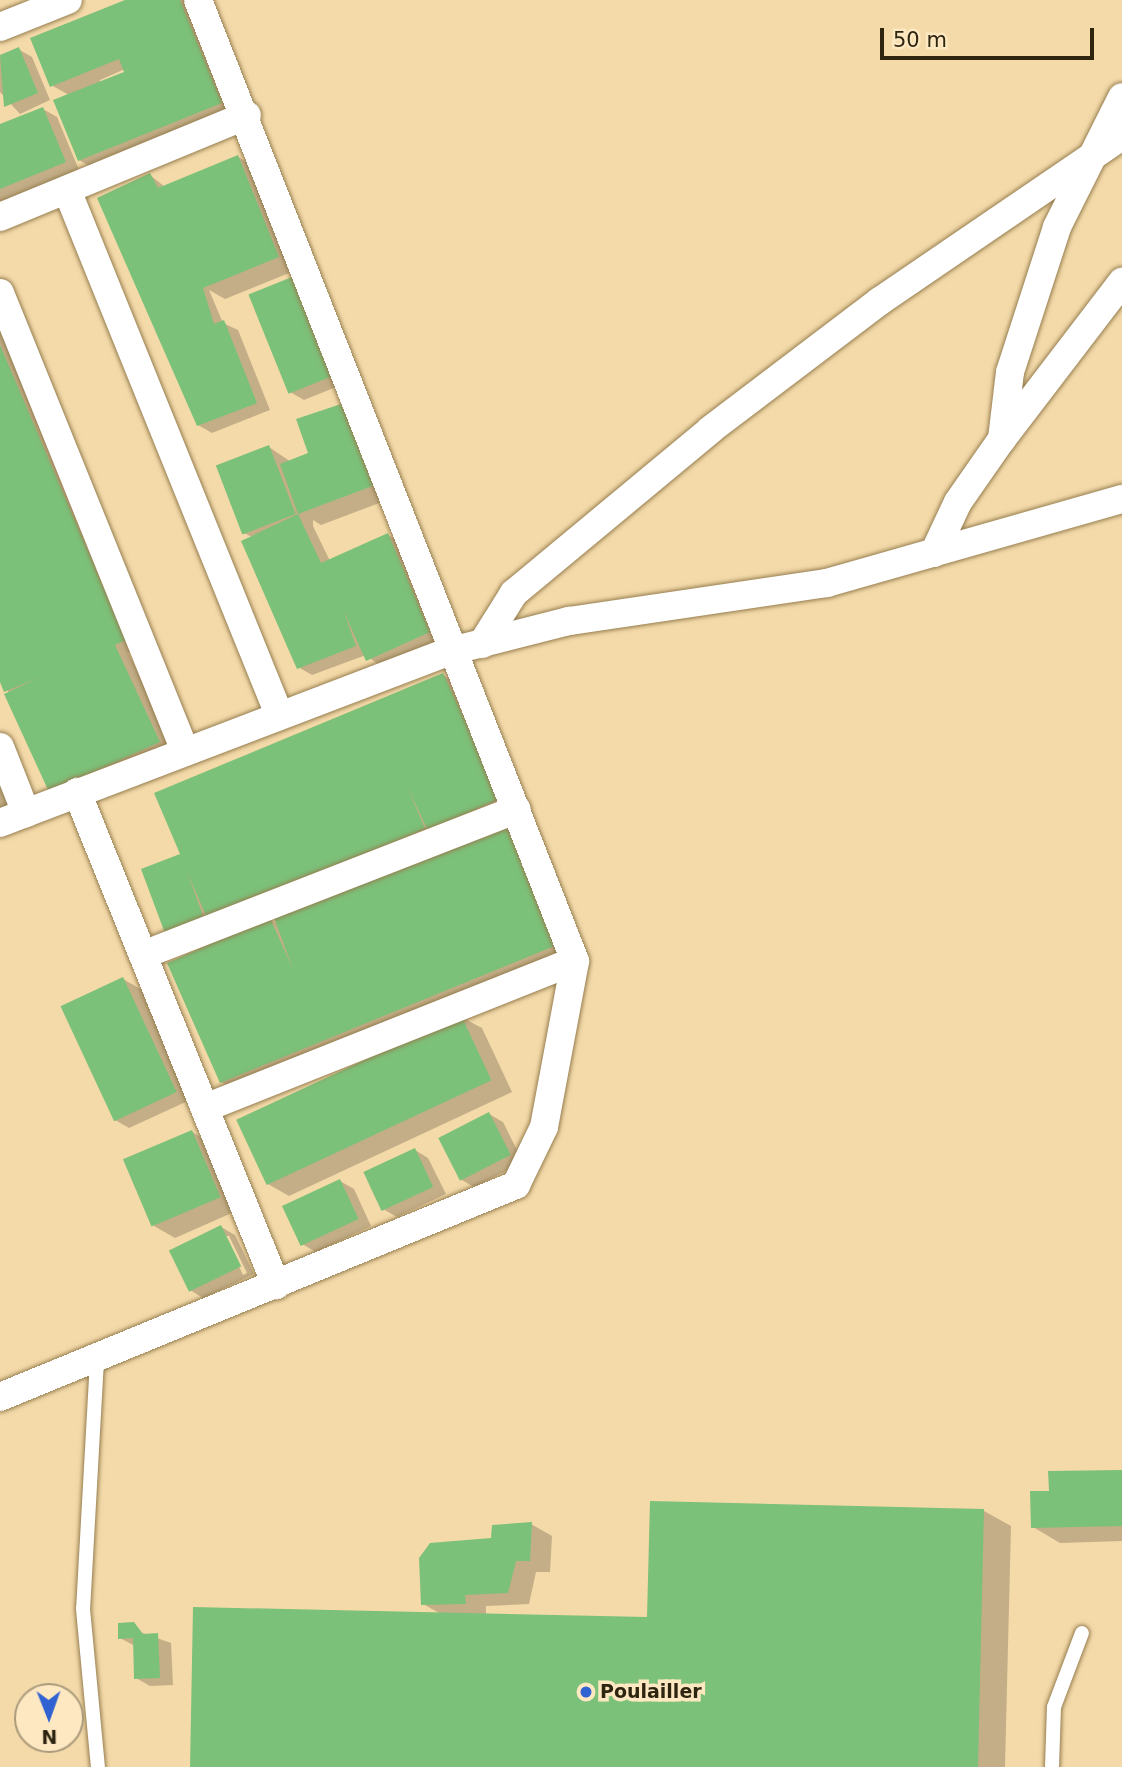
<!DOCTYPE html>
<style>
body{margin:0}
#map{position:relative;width:1122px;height:1767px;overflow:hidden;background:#f4daa9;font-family:"DejaVu Sans",sans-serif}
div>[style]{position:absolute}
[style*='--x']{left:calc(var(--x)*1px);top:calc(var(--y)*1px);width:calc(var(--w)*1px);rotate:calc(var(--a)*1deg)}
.shadow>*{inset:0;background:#0003}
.building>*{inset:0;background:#7cc179;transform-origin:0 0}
.roads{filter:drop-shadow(0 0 2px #967e50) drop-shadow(0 0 2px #967e50)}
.service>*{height:14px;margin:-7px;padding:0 7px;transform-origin:7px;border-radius:7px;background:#fff}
.minor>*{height:28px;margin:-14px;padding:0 14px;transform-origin:14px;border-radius:14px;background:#fff}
.dots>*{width:19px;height:19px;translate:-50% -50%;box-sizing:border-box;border:4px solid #fde8c1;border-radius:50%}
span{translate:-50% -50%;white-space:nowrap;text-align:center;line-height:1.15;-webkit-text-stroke:7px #fde8c1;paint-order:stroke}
.poi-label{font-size:19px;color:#2e2511;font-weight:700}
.left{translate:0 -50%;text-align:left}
.north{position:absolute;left:14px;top:1683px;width:70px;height:70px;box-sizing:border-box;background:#fde8c1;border:2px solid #aa9a7b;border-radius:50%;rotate:179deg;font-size:19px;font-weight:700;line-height:28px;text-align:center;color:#2e2511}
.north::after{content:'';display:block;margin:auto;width:24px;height:32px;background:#3062d1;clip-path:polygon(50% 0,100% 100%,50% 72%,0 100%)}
.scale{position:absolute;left:880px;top:28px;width:214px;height:32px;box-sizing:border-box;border:4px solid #2e2511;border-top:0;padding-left:9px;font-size:21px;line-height:24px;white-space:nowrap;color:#2e2511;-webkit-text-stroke:5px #fde8c1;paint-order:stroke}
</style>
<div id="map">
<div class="shadow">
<div style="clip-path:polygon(evenodd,129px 0,195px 0,235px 111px,93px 168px,79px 160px,69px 95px,51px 85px,129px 0,125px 69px,127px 73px,101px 83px,100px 80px,125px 69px)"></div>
<div style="clip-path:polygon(18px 49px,32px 57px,50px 100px,20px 114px,0 92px,0 57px)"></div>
<div style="clip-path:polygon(43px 109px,57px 117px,79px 170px,0 204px,0 126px)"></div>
<div style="clip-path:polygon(238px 157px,259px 169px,299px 269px,225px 299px,209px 290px,223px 323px,238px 330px,270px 410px,212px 433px,198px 425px,150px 175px,165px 187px)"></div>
<div style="clip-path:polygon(251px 296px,346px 383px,304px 400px,290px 392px)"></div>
<div style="clip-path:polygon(0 318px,139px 648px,128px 653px,180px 754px,65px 799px,0 676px)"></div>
<div style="clip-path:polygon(340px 405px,361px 417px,398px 496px,321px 525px,313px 520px,313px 526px,330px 561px,388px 535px,402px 543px,449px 644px,388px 672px,366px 655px,312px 675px,298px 667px,252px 537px,244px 533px,269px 447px,291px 462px,311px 454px)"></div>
<div style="clip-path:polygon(443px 675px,464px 687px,520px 810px,181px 942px,183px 856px)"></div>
<div style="clip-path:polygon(0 753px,26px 812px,0 822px)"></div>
<div style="clip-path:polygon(512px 824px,582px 955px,235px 1090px,221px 1082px,270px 920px,278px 924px)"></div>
<div style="clip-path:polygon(123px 979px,144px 991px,190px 1100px,129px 1128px,115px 1120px)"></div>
<div style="clip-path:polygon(461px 1017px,482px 1028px,512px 1092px,289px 1196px,268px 1184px)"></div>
<div style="clip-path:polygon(489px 1114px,503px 1122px,523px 1162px,474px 1187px,460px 1179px)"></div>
<div style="clip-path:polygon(192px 1132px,213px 1144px,241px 1209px,175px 1238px,154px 1226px)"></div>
<div style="clip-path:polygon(415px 1150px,428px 1158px,446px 1194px,397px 1217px,383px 1209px)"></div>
<div style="clip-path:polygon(340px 1181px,354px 1189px,371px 1226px,316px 1252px,302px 1244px)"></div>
<div style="clip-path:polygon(evenodd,221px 1227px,235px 1235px,254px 1274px,203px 1298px,190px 1290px,221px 1227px,225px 1236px,229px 1236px,247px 1273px,243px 1275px,225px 1236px)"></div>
<div style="clip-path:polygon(1122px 1472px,1122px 1541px,1060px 1543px,1033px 1527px,1050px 1492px)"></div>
<div style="clip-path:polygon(652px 1503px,984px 1511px,1011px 1526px,1005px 1767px,191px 1767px,441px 1614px,423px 1604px,492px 1539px,531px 1524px,552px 1536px,550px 1572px,536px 1572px,529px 1604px,486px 1606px,486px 1615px,649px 1619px)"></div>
<div style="clip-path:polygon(120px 1625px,171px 1643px,173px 1685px,150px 1686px,136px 1678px,135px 1646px,120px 1638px)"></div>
</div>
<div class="building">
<div style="clip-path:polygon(125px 0,180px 0,222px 103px,78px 161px,53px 100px,124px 72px,119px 59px,50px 87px,30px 38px)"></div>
<div style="clip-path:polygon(19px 47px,38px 93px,4px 107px,0 55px)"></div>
<div style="clip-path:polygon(43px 107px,66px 162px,0 189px,0 124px)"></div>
<div style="clip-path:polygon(238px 155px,279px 257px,203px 288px,214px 324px,224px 320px,257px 403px,197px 426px,97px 198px,150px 173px,158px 188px)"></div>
<div style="left:292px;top:277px;width:107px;height:47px;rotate:68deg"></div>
<div style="clip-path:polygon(0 345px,126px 640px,115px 645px,160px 742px,49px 792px,4px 694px,38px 678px,4px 692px,0 682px)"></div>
<div style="clip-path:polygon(341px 404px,378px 484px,298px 514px,280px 464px,308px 453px,296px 419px)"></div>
<div style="left:269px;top:445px;width:74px;height:57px;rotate:69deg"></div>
<div style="clip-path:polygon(298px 514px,321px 563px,388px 533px,430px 632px,366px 661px,344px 612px,356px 646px,297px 669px,241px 541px)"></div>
<div style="clip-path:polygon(443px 673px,501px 798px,428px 831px,407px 786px,425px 829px,208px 920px,187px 872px,205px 921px,166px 936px,141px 869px,180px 854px,154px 793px)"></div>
<div style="clip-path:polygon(512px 822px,562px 943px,220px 1083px,167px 963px,270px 918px,293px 969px,274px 918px)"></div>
<div style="left:123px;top:977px;width:127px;height:69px;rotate:65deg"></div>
<div style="left:461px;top:1015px;width:72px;height:248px;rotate:65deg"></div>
<div style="left:489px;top:1112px;width:48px;height:57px;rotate:63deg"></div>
<div style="left:192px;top:1130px;width:73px;height:75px;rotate:67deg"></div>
<div style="left:415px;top:1148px;width:43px;height:57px;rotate:65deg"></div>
<div style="left:340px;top:1179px;width:44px;height:64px;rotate:65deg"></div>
<div style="left:221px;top:1225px;width:46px;height:58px;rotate:64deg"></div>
<div style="clip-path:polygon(1122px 1470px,1122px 1526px,1031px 1528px,1030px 1491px,1049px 1491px,1048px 1471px)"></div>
<div style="clip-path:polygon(650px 1501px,984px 1509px,978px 1767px,190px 1767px,193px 1607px,647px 1617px)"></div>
<div style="clip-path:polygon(532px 1522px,530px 1561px,516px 1561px,508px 1593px,465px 1595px,466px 1604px,421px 1605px,419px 1558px,430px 1543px,491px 1538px,492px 1525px)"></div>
<div style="clip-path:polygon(134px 1622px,143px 1634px,158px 1633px,160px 1678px,134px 1679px,133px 1638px,118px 1639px,118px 1623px)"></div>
</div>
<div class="roads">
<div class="service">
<div style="--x:97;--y:1360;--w:249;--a:93.2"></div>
<div style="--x:83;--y:1609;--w:159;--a:84.6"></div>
<div style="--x:1052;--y:1767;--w:60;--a:-88.1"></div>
<div style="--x:1054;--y:1707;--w:79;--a:-69.3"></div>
</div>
<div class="minor">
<div style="--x:0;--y:27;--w:73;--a:-21.7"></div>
<div style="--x:67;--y:190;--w:563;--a:67.99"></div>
<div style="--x:0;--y:217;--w:267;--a:-22.4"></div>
<div style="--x:0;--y:293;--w:492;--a:68"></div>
<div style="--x:1002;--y:439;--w:67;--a:-83.2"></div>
<div style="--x:1010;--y:372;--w:152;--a:-72"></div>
<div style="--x:1057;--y:227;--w:145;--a:-63.4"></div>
<div style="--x:934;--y:553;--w:56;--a:-64.8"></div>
<div style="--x:958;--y:502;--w:77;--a:-55.1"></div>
<div style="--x:1002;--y:439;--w:198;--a:-52.6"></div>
<div style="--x:482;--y:644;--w:60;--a:-57.9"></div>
<div style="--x:514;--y:593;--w:255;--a:-39.7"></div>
<div style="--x:710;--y:430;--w:213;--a:-37.2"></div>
<div style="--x:880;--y:301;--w:293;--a:-34.3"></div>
<div style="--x:0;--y:747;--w:71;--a:68.5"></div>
<div style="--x:77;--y:792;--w:532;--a:68.02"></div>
<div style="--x:0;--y:823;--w:483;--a:-20.9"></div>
<div style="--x:451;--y:651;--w:122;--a:-14.3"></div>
<div style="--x:569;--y:621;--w:261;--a:-8.4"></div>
<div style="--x:827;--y:583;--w:307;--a:-15.9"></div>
<div style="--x:143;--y:955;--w:401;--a:-21.3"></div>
<div style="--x:205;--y:1108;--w:398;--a:-21.7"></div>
<div style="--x:0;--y:1397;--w:558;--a:-22.34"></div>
<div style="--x:516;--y:1185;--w:64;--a:-64.2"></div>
<div style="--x:544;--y:1127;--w:169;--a:-79.4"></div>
<div style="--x:575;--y:961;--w:1032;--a:-111.42"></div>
</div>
</div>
<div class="dots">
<div style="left:586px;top:1692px;background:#3062d1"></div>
</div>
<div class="poi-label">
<span class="left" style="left:600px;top:1692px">Poulailler</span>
</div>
<div class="north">N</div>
<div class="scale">50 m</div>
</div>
